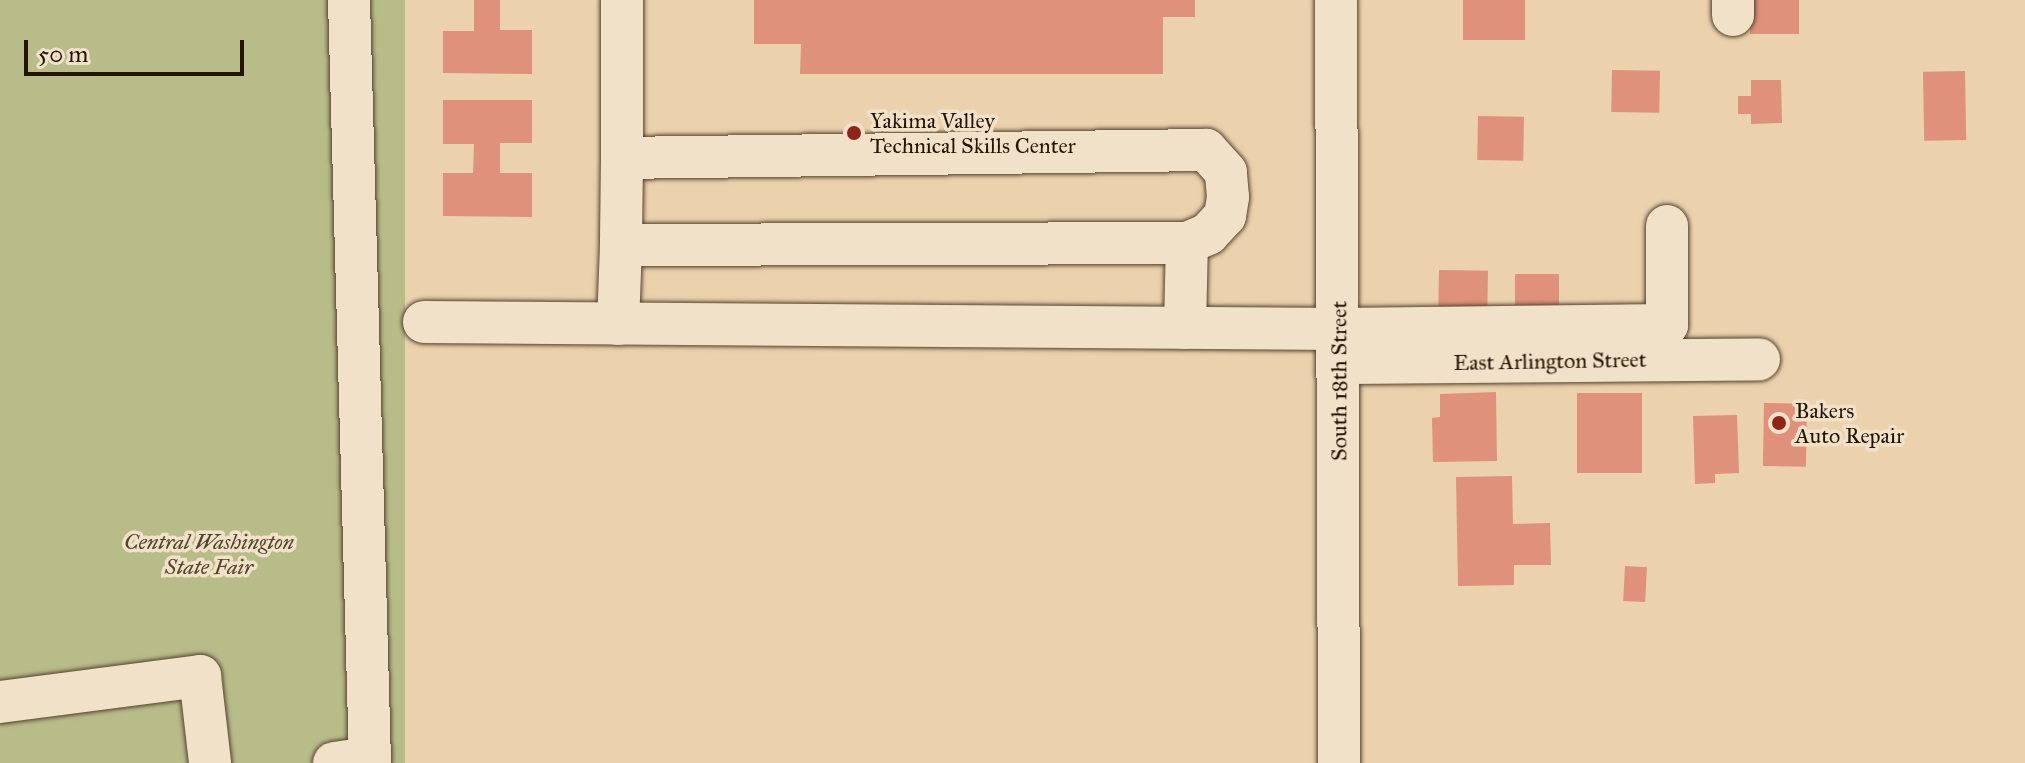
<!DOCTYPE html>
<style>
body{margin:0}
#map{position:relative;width:2025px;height:763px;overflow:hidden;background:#ebd1ac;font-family:"IM FELL Great Primer",serif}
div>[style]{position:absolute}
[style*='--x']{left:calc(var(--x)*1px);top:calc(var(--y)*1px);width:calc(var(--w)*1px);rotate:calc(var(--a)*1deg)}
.green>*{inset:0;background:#b7bc89;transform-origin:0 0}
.building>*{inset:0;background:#df917b;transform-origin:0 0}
.roads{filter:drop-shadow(0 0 2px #56422e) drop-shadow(0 0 2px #56422e)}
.minor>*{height:42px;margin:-21px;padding:0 21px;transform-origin:21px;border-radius:21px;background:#f2e1c9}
.dots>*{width:22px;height:22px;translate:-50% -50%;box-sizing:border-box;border:4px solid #f2e1c9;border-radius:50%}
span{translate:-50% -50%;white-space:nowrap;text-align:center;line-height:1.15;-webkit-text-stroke:7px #f2e1c9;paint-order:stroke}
.poi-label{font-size:22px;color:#251304}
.left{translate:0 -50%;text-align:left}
.street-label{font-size:22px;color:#251304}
.park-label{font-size:22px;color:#51462c;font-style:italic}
.scale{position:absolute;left:24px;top:40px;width:220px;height:36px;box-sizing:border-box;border:4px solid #251304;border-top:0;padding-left:10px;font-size:24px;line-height:28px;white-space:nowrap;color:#251304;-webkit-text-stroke:6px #f2e1c9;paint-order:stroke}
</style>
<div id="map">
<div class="green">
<div style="left:0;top:0;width:405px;height:763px"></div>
</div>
<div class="building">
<div style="clip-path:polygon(474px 0,500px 0,500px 30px,532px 30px,532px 74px,443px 73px,443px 31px,474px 31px)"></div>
<div style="clip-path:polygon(754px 0,1195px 0,1195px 17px,1163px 17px,1163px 74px,800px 74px,801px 44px,754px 44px)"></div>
<div style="left:1463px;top:0;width:62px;height:40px"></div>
<div style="left:1750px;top:0;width:49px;height:34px"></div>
<div style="left:1612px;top:70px;width:48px;height:42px;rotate:1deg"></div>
<div style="left:1965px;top:71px;width:69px;height:42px;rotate:89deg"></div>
<div style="clip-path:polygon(1751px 80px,1781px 80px,1782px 123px,1751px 124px,1751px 114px,1738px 114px,1738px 96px,1751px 96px)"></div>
<div style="clip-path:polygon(443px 100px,532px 100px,532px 143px,500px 143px,500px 173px,532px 173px,532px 217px,443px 216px,443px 173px,473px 173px,474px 144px,443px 144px)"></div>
<div style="left:1478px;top:116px;width:46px;height:44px;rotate:1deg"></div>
<div style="left:1439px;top:270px;width:49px;height:42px;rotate:1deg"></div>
<div style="left:1515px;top:274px;width:44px;height:31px"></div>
<div style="clip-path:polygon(1496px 392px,1497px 461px,1433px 462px,1432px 418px,1440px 417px,1440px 394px)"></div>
<div style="left:1577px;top:393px;width:65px;height:80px"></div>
<div style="left:1764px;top:403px;width:43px;height:63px;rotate:1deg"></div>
<div style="clip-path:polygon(1737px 415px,1739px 473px,1715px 474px,1715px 483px,1695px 484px,1693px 416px)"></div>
<div style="clip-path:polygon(1512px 476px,1513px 524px,1550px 523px,1551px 565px,1514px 565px,1514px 585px,1458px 586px,1456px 477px)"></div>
<div style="left:1625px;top:566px;width:22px;height:35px;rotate:3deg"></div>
</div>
<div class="roads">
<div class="minor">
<div style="--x:349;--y:0;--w:763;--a:88.42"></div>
<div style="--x:1336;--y:0;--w:763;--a:89.77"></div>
<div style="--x:1733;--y:15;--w:15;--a:-90"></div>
<div style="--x:622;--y:158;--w:158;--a:-90"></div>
<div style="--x:424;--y:322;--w:916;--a:0.44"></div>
<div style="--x:1340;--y:329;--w:327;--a:-0.7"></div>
<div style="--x:1667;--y:325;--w:99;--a:-90"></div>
<div style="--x:618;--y:324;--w:79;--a:-87.8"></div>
<div style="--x:1185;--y:328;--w:85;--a:-88.7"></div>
<div style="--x:1187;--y:243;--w:23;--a:-23"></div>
<div style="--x:1208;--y:234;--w:25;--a:-47"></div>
<div style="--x:1225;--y:216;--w:19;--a:-81"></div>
<div style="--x:1228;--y:197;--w:25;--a:-95"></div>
<div style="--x:1226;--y:172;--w:30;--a:-132"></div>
<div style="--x:1206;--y:150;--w:584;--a:179.22"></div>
<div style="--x:622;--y:158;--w:87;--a:90.7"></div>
<div style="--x:621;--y:245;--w:566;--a:-0.2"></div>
<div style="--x:1340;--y:363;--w:419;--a:-0.5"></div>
<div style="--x:0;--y:702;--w:202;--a:-7.4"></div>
<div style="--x:200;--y:676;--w:88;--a:83.4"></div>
<div style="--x:334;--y:763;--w:36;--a:-8"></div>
</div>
</div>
<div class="dots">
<div style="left:854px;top:133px;background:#8f2418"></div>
<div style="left:1779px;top:423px;background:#8f2418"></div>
</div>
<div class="poi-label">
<span class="left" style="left:870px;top:133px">Yakima Valley<br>Technical Skills Center</span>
<span class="left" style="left:1795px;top:423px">Bakers<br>Auto Repair</span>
</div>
<div class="street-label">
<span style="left:1550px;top:361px;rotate:-1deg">East Arlington Street</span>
<span style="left:1339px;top:381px;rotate:-90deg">South 18th Street</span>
</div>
<div class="park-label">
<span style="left:209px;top:554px">Central Washington<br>State Fair</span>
</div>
<div class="scale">50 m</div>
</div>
